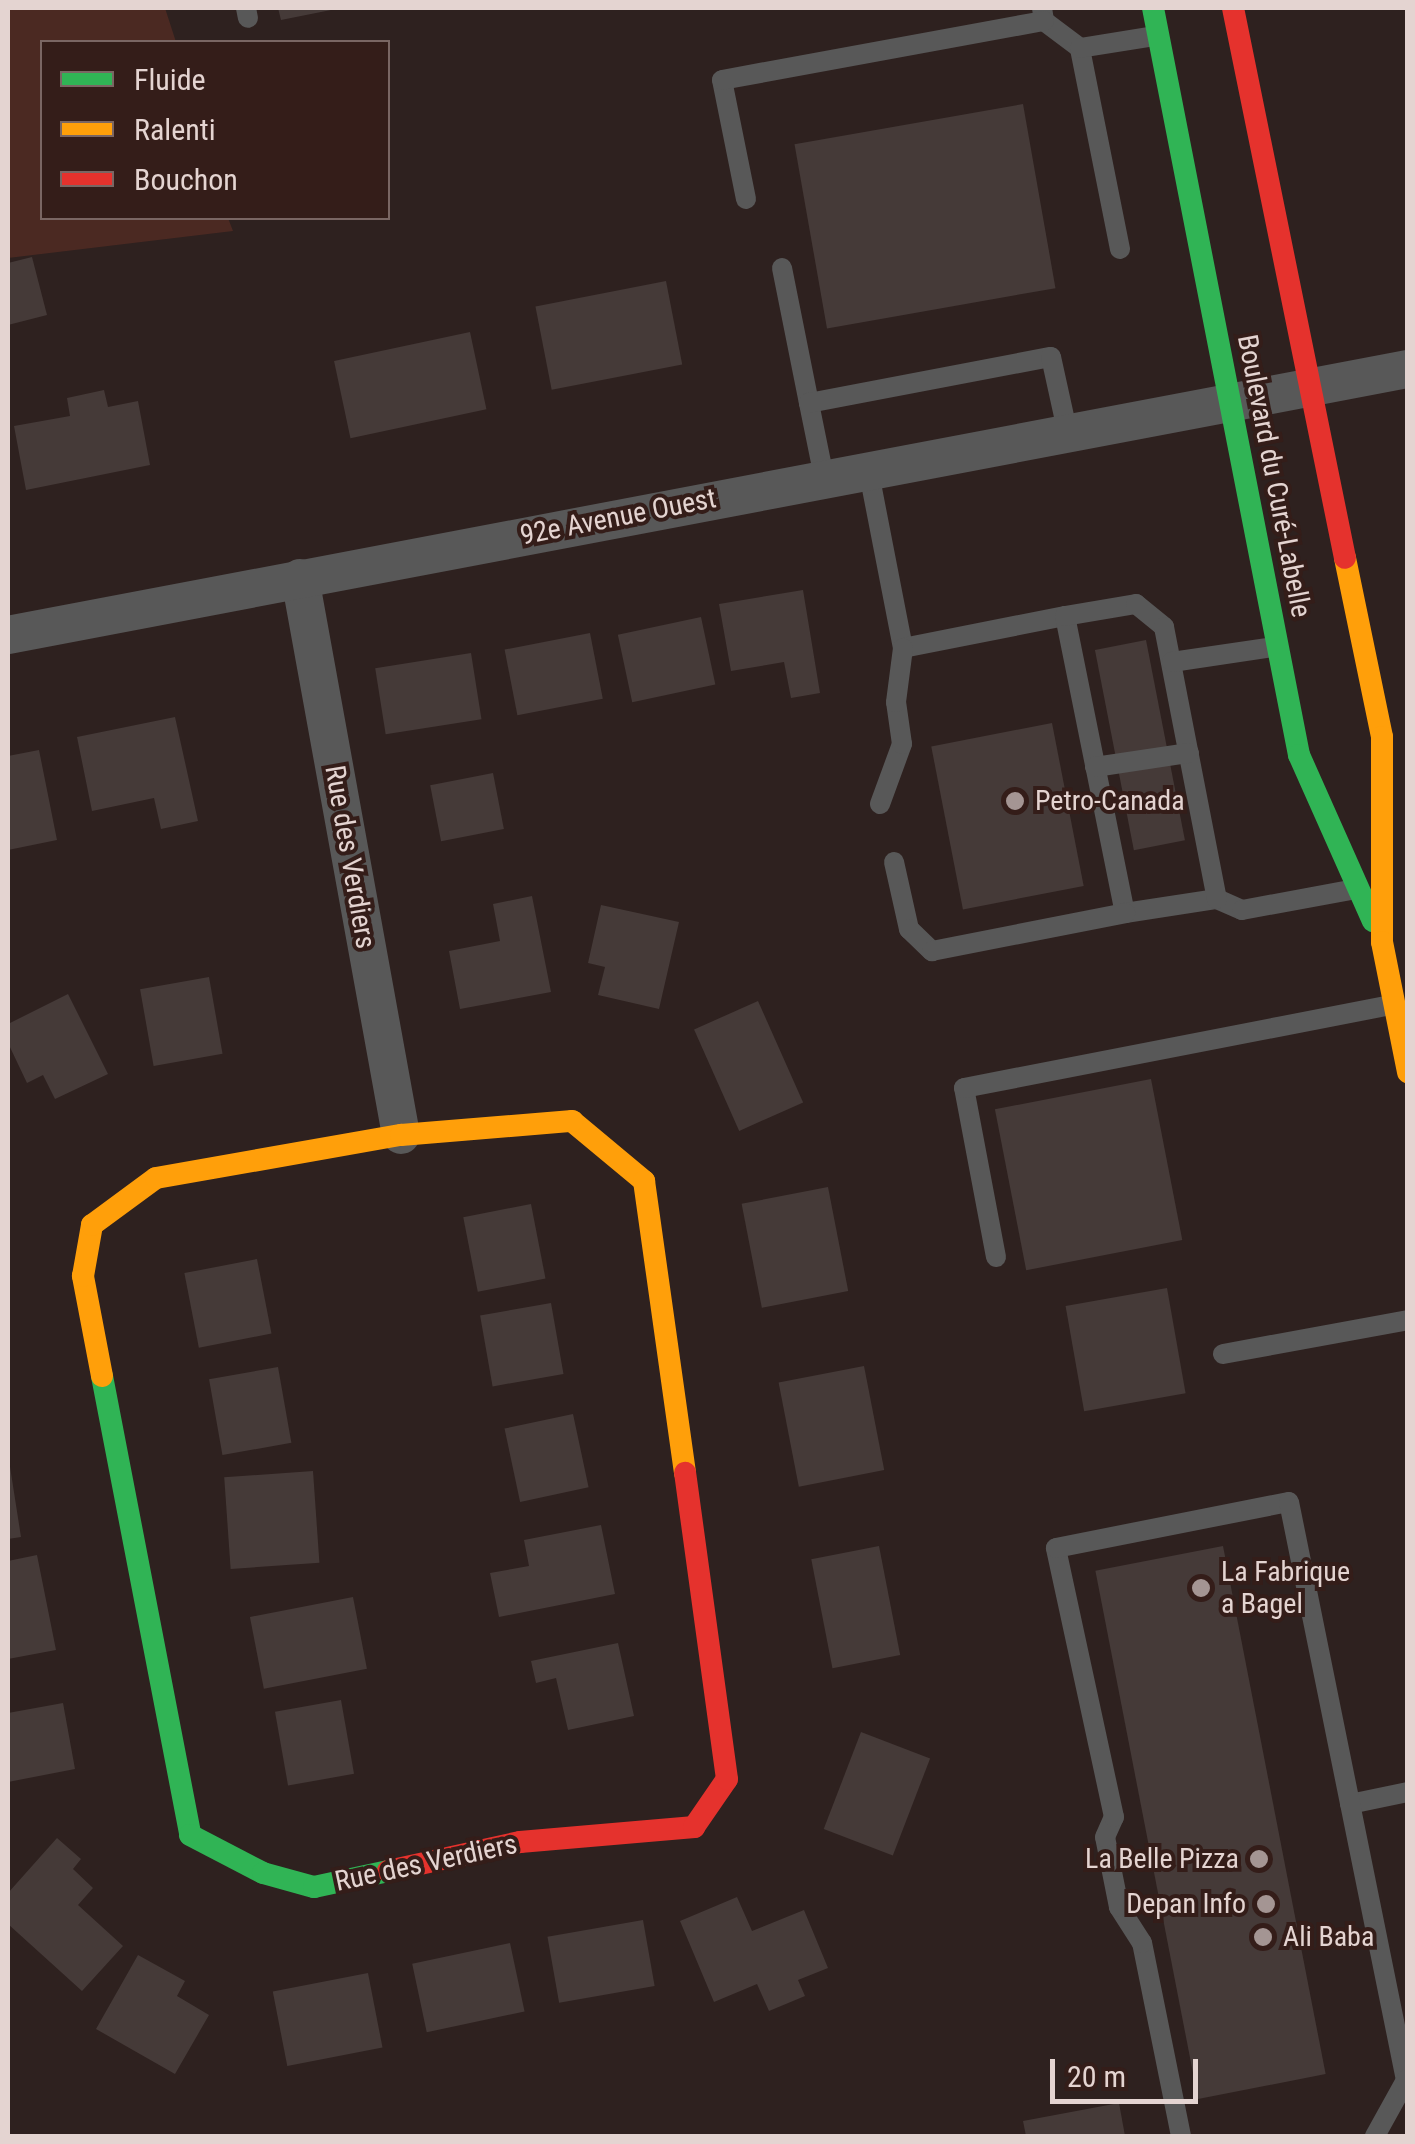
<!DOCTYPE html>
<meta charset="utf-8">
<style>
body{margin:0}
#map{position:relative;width:1415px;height:2144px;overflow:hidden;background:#2e211f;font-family:"Roboto Condensed",sans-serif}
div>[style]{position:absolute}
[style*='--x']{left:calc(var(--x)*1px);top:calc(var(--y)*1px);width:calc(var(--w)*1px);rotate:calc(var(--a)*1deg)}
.green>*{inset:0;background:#4b2922}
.building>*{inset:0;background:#453a38;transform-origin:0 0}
.lane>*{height:20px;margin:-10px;padding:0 10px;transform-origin:10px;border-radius:10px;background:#585858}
.street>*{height:38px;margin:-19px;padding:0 19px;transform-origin:19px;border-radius:19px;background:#585858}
.fast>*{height:22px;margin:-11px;padding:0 11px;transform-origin:11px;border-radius:11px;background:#30b455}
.slow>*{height:22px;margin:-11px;padding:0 11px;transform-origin:11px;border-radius:11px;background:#ff9f0a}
.jam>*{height:22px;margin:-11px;padding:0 11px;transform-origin:11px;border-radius:11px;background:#e5322d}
.dots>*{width:28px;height:28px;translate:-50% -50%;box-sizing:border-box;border:5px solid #341d19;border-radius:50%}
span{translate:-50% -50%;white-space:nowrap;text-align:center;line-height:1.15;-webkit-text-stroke:8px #341d19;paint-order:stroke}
.street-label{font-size:28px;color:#e4d4d1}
.poi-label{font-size:28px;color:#e4d4d1}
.left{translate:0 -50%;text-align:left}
.right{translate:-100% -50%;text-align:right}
.frame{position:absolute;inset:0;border:10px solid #e4d4d1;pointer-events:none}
.legend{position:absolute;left:40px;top:40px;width:350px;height:180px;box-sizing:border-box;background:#341d19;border:2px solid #7a6663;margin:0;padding:12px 18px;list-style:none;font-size:30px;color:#e4d4d1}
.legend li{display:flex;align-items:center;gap:20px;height:50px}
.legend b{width:50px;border:2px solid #7a6663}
.scale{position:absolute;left:1050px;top:2059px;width:148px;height:45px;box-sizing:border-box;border:5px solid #e4d4d1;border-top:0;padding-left:12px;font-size:30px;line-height:35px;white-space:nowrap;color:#e4d4d1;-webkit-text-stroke:8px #341d19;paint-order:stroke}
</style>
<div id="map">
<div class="green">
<div style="clip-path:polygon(8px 8px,165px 8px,176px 42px,42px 42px,42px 218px,228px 218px,233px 231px,8px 258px)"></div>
</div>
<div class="building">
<div style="clip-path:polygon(278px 8px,336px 8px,336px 9px,281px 20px)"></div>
<div style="left:1023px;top:104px;width:187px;height:232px;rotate:80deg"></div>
<div style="clip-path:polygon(32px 257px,47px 315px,8px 325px,8px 263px)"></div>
<div style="left:666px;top:281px;width:85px;height:133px;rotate:79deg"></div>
<div style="left:470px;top:332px;width:79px;height:139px;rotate:78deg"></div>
<div style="clip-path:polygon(104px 390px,108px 407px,138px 401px,150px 465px,26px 490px,14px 426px,70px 416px,67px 398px)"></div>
<div style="clip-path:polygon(803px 590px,820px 693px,791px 698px,784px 662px,731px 671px,719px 604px)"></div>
<div style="left:701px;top:617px;width:69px;height:85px;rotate:78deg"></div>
<div style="left:590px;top:633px;width:67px;height:87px;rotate:79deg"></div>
<div style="left:1146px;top:640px;width:204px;height:52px;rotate:79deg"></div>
<div style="left:471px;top:653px;width:67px;height:97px;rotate:81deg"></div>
<div style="clip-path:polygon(175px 717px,198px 821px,161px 829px,154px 798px,92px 811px,77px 737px)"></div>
<div style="left:1052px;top:723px;width:166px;height:123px;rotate:79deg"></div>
<div style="clip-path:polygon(39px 750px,57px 840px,8px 850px,8px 756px)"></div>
<div style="left:493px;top:773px;width:57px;height:64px;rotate:79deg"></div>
<div style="clip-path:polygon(532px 896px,551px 992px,460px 1009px,449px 951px,500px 941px,493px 904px)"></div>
<div style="clip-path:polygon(601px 905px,679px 922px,659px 1009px,598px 995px,605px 967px,588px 963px)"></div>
<div style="left:209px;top:977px;width:78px;height:70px;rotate:80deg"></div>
<div style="clip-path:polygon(68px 994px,108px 1074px,55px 1099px,43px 1075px,27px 1083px,8px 1043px,8px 1024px)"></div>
<div style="left:758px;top:1001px;width:111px;height:70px;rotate:66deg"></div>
<div style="left:1151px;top:1079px;width:164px;height:159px;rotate:79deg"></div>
<div style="left:828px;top:1187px;width:106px;height:88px;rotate:79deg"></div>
<div style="left:531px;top:1204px;width:76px;height:69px;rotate:79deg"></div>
<div style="left:257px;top:1259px;width:76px;height:74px;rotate:79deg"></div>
<div style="left:1167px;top:1288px;width:107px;height:103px;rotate:80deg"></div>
<div style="left:551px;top:1303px;width:72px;height:72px;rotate:80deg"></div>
<div style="left:864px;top:1366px;width:106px;height:87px;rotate:79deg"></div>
<div style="left:278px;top:1367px;width:77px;height:70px;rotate:80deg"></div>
<div style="left:573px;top:1414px;width:75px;height:70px;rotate:78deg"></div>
<div style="clip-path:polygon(8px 1454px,21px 1537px,8px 1539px)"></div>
<div style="left:313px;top:1471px;width:92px;height:89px;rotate:86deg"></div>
<div style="clip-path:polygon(601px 1525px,615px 1594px,499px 1617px,490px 1573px,529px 1566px,524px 1540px)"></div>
<div style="left:879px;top:1546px;width:111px;height:69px;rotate:79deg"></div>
<div style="left:1223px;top:1546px;width:538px;height:130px;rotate:79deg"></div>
<div style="clip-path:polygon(37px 1555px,56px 1650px,8px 1659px,8px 1561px)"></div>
<div style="left:353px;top:1597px;width:73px;height:105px;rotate:79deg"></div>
<div style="clip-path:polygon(618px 1643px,634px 1716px,568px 1730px,556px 1678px,536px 1683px,531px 1661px)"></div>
<div style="left:341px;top:1700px;width:75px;height:67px;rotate:80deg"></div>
<div style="clip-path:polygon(63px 1703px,75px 1769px,8px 1782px,8px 1713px)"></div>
<div style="left:861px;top:1732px;width:74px;height:104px;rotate:21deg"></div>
<div style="clip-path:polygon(57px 1838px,81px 1859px,73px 1869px,93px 1888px,78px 1905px,123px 1946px,82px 1991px,8px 1924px,8px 1893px)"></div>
<div style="clip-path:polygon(737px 1897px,752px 1931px,804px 1910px,828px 1968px,798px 1980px,805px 1996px,769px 2011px,757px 1984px,714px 2002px,680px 1921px)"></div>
<div style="left:643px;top:1920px;width:67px;height:97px;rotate:80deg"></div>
<div style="left:510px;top:1943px;width:70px;height:100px;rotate:78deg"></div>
<div style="clip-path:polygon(138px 1955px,185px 1981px,177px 1996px,209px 2015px,175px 2074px,96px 2029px)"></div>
<div style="left:368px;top:1973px;width:76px;height:97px;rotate:79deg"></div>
<div style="clip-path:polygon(1119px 2103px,1125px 2136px,1026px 2136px,1023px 2121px)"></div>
</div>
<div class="lane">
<div style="--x:246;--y:8;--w:10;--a:79"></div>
<div style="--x:1042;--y:8;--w:13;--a:81"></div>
<div style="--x:1044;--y:21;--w:45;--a:36.9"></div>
<div style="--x:746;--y:199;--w:121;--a:-101.4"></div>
<div style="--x:722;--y:80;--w:327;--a:-10.4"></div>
<div style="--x:1120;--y:249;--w:205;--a:-101.3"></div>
<div style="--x:1080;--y:48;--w:75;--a:-9.2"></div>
<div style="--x:782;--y:268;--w:138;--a:78.7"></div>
<div style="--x:868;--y:468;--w:183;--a:79"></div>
<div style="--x:903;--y:648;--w:165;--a:-11.2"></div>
<div style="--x:1065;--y:616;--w:303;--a:78.6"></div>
<div style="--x:1125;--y:913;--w:93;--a:-8.7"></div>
<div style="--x:1217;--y:899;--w:27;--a:24"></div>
<div style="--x:1242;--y:910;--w:115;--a:-10.5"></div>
<div style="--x:824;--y:477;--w:76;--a:-101.5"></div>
<div style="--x:809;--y:403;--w:246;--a:-10.8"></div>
<div style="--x:1051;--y:357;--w:75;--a:77.6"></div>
<div style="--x:1065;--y:616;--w:72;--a:-9.6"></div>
<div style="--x:1136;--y:604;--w:36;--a:39"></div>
<div style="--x:1164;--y:627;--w:277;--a:79"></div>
<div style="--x:1172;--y:662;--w:102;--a:-8.4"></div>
<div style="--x:1095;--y:767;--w:95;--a:-8.5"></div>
<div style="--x:880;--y:804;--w:64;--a:-69.9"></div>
<div style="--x:902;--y:744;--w:42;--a:-98.1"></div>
<div style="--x:896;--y:702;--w:54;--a:-82.6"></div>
<div style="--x:894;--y:862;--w:69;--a:77.4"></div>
<div style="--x:909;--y:929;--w:32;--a:44"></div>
<div style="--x:932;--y:951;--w:197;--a:-11.1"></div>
<div style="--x:996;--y:1257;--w:172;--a:-100.7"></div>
<div style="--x:964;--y:1088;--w:436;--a:-11"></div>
<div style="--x:1223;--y:1354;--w:188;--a:-10.4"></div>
<div style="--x:1350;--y:1804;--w:59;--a:-11.7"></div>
<div style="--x:1181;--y:2136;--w:197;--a:-101.4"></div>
<div style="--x:1142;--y:1943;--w:43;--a:-122.6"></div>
<div style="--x:1119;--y:1907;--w:71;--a:-101.3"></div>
<div style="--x:1105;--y:1837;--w:22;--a:-66"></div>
<div style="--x:1114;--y:1817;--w:275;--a:-102.2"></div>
<div style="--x:1056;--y:1548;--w:237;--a:-11.2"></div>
<div style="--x:1289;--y:1502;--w:590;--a:78.56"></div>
<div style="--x:1406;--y:2080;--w:64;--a:119"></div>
</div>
<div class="street">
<div style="--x:300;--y:578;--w:566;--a:79.72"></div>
<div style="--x:8;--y:635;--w:1425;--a:-10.76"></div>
</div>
<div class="fast">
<div style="--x:1153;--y:8;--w:761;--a:78.94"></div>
<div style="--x:1299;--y:755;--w:182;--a:66"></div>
<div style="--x:102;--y:1376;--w:467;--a:79.1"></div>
<div style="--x:190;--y:1835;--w:82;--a:27.5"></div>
<div style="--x:263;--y:1873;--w:53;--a:15.4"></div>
<div style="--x:314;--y:1887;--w:76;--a:-12.2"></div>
</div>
<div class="slow">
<div style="--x:1345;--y:558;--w:183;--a:78.3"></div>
<div style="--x:1382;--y:737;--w:205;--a:90"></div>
<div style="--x:1382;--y:942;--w:133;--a:78.7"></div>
<div style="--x:572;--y:1121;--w:94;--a:39.8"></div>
<div style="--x:644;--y:1181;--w:295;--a:82"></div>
<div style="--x:102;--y:1376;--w:102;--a:-100.8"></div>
<div style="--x:83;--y:1276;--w:52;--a:-80"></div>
<div style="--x:92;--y:1225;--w:79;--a:-36.3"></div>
<div style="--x:156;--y:1178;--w:249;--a:-10"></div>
<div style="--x:401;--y:1135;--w:172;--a:-4.7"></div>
</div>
<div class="jam">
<div style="--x:1233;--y:8;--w:561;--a:78.49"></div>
<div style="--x:388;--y:1871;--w:135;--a:-12.4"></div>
<div style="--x:520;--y:1842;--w:175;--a:-4.9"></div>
<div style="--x:694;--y:1827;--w:58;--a:-55.5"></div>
<div style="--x:727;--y:1779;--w:309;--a:-97.8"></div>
</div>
<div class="dots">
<div style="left:1015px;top:801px;background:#a49593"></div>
<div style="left:1201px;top:1588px;background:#a49593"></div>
<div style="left:1259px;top:1859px;background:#a49593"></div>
<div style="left:1266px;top:1904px;background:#a49593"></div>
<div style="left:1263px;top:1937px;background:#a49593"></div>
</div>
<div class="street-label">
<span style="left:1274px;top:476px;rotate:79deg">Boulevard du Curé-Labelle</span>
<span style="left:618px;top:517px;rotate:-11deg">92e Avenue Ouest</span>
<span style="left:350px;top:857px;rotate:80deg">Rue des Verdiers</span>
<span style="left:426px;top:1863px;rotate:-12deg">Rue des Verdiers</span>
</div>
<div class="poi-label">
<span class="left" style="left:1035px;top:801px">Petro-Canada</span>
<span class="left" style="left:1221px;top:1588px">La Fabrique<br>a Bagel</span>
<span class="right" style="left:1239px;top:1859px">La Belle Pizza</span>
<span class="right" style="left:1246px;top:1904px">Depan Info</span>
<span class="left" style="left:1283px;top:1937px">Ali Baba</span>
</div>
<div class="frame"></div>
<ul class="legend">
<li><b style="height:12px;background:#30b455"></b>Fluide</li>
<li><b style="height:12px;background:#ff9f0a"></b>Ralenti</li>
<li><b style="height:12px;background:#e5322d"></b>Bouchon</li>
</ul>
<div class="scale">20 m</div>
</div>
